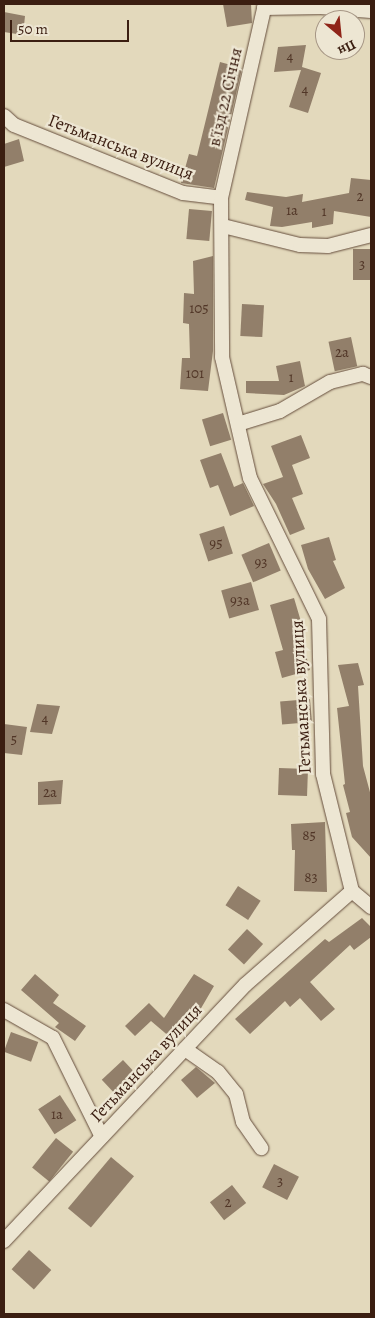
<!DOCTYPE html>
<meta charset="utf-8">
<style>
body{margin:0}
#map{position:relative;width:375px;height:1318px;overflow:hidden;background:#e3d9bc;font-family:Alegreya,serif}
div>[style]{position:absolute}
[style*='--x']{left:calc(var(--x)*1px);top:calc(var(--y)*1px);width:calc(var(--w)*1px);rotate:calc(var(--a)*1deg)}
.building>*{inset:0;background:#927f6a;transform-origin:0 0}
.roads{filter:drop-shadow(0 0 1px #654d3c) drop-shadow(0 0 1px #654d3c)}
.street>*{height:14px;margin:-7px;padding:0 7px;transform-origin:7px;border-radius:7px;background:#ede6d3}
span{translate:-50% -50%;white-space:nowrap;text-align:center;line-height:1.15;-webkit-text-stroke:4.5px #ede6d3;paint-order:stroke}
.number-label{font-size:15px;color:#513627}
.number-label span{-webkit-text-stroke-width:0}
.street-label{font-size:18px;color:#3b1e11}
.frame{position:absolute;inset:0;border:5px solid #3b1e11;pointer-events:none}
.north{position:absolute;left:315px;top:10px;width:50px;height:50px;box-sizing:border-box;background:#ede6d3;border:1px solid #a69685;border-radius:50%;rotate:152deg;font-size:14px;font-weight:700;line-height:20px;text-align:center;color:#3b1e11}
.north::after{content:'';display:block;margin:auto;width:18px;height:22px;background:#8f2418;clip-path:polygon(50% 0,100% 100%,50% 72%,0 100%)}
.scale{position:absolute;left:10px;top:20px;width:119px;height:22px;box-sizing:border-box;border:2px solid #3b1e11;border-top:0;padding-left:6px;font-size:15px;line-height:18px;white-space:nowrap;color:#3b1e11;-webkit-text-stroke:4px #ede6d3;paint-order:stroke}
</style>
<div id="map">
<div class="building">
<div style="clip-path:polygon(223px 4px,251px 4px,252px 23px,227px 27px)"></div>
<div style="clip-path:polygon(4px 12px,25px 16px,23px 35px,4px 32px)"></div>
<div style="clip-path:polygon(306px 45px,302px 67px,321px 73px,308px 113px,289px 107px,301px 70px,274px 72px,278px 47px)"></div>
<div style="clip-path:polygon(220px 62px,242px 68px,214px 188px,181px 183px,189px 154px,197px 156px)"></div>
<div style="clip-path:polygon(19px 139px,24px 161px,4px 167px,4px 144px)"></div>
<div style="clip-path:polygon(351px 178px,371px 180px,371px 217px,334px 211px,333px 224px,312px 228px,312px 222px,282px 227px,270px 226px,273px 207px,245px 200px,247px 192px,286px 197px,303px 194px,302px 202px,349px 193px)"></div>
<div style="left:189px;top:209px;width:23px;height:30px;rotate:5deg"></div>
<div style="left:371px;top:249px;width:31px;height:18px;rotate:90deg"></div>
<div style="clip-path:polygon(213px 256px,213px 351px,208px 391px,180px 389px,182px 358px,190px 358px,189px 324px,183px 323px,184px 293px,194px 294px,193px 261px)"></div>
<div style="left:242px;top:304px;width:22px;height:32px;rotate:3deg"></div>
<div style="left:351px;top:337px;width:30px;height:23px;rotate:78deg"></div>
<div style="clip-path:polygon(300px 361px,305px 386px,284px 395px,246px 393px,246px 381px,279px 381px,276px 366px)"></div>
<div style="left:223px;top:413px;width:28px;height:22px;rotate:73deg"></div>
<div style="clip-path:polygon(301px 435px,310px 458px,292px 465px,303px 494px,292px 498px,305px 529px,290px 535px,276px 504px,263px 484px,283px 477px,271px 446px)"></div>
<div style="clip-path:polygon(221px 453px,234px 487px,243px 483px,254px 506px,230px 516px,218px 485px,210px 488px,200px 460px)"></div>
<div style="left:224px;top:526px;width:29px;height:26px;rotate:72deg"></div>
<div style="clip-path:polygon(329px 537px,336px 560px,333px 561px,345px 588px,325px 599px,308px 569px,301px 545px)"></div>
<div style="left:269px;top:543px;width:30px;height:30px;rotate:67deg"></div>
<div style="left:251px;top:582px;width:29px;height:31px;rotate:74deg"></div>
<div style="clip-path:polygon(294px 598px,302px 625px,298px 626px,310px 670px,282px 678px,275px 652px,283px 650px,270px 605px)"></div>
<div style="clip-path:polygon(358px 663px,364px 685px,358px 686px,363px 766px,371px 796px,371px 858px,352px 837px,346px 813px,350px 812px,343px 785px,345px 784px,337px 708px,349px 706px,338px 665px)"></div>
<div style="left:310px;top:699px;width:23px;height:30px;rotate:85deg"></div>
<div style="clip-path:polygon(37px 704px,60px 706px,52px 734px,30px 732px)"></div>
<div style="clip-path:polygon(4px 724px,27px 727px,22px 755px,4px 753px)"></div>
<div style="left:279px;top:768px;width:29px;height:27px;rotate:2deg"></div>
<div style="clip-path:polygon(63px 780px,61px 804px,38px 805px,38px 782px)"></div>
<div style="clip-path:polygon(325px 822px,327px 892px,294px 891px,295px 850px,292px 850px,291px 824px)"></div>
<div style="left:238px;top:886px;width:27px;height:23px;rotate:33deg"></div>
<div style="clip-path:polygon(362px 918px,371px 927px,371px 937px,354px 950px,350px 945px,310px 982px,335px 1009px,321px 1021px,300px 998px,290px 1007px,285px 1001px,250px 1034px,235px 1019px,325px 939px,329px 942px)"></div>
<div style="left:247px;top:929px;width:22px;height:28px;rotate:43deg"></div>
<div style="clip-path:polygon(35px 974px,59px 995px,53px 1003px,86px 1026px,75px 1041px,55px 1027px,59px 1023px,21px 990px)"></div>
<div style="clip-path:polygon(194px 974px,214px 986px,200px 1010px,196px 1008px,171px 1038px,151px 1021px,135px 1036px,125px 1026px,149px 1003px,164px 1018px)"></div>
<div style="left:11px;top:1032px;width:29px;height:21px;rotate:20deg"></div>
<div style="left:123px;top:1060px;width:23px;height:29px;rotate:47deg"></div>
<div style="clip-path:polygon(196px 1067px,215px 1083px,197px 1098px,181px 1080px)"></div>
<div style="left:60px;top:1095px;width:30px;height:26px;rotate:57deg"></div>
<div style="left:56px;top:1138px;width:22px;height:38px;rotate:39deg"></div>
<div style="left:111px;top:1157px;width:30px;height:67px;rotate:40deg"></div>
<div style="left:274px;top:1164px;width:28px;height:26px;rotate:27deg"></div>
<div style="left:232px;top:1185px;width:23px;height:28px;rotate:52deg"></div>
<div style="left:29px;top:1250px;width:30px;height:26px;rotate:42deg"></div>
</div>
<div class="roads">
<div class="street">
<div style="--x:264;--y:8;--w:57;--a:-1"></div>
<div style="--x:321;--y:7;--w:50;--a:4.6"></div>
<div style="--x:4;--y:116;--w:13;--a:42"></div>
<div style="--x:14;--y:125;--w:182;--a:21.9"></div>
<div style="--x:183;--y:193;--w:38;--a:7"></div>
<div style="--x:221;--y:198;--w:159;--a:89.6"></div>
<div style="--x:222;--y:357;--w:124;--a:77"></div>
<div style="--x:250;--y:478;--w:157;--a:63.9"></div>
<div style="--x:319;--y:619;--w:155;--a:88.5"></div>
<div style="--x:323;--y:774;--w:121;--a:76.1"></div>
<div style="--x:352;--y:891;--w:142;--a:138.7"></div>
<div style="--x:245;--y:985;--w:352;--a:133.3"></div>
<div style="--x:221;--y:198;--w:199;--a:-77.2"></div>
<div style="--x:223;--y:226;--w:79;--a:13.9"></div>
<div style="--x:300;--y:245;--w:28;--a:2"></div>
<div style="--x:328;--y:246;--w:44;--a:-14.3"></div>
<div style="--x:238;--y:424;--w:44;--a:-17.2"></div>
<div style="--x:280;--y:411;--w:58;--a:-30.1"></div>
<div style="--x:330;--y:382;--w:34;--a:-14"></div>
<div style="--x:363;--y:374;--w:9;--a:21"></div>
<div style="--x:352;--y:891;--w:25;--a:40"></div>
<div style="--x:4;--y:1010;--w:56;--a:29.7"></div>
<div style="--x:53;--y:1038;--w:110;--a:63.7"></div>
<div style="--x:185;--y:1049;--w:40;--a:34.9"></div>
<div style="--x:218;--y:1072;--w:28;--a:51"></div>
<div style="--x:236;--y:1094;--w:29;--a:76"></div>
<div style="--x:243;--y:1122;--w:32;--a:55"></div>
</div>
</div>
<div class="number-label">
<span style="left:290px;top:57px">4</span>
<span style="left:305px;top:90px">4</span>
<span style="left:360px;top:197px">2</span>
<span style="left:292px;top:211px">1а</span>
<span style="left:324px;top:212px">1</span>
<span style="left:362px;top:265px">3</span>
<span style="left:199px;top:309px">105</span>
<span style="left:342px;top:353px">2а</span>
<span style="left:195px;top:374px">101</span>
<span style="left:291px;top:378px">1</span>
<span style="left:216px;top:544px">95</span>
<span style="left:261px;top:563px">93</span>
<span style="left:240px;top:601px">93а</span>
<span style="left:45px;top:719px">4</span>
<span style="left:14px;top:740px">5</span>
<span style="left:50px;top:793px">2а</span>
<span style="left:309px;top:836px">85</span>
<span style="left:311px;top:878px">83</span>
<span style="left:57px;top:1115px">1а</span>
<span style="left:280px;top:1182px">3</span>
<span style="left:228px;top:1203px">2</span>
</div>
<div class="street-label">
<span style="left:225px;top:97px;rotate:-77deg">в'їзд 22 Січня</span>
<span style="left:121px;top:147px;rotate:21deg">Гетьманська вулиця</span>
<span style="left:301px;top:697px;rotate:-93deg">Гетьманська вулиця</span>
<span style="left:146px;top:1063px;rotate:-47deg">Гетьманська вулиця</span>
</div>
<div class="frame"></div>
<div class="north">Пн</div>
<div class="scale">50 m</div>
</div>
